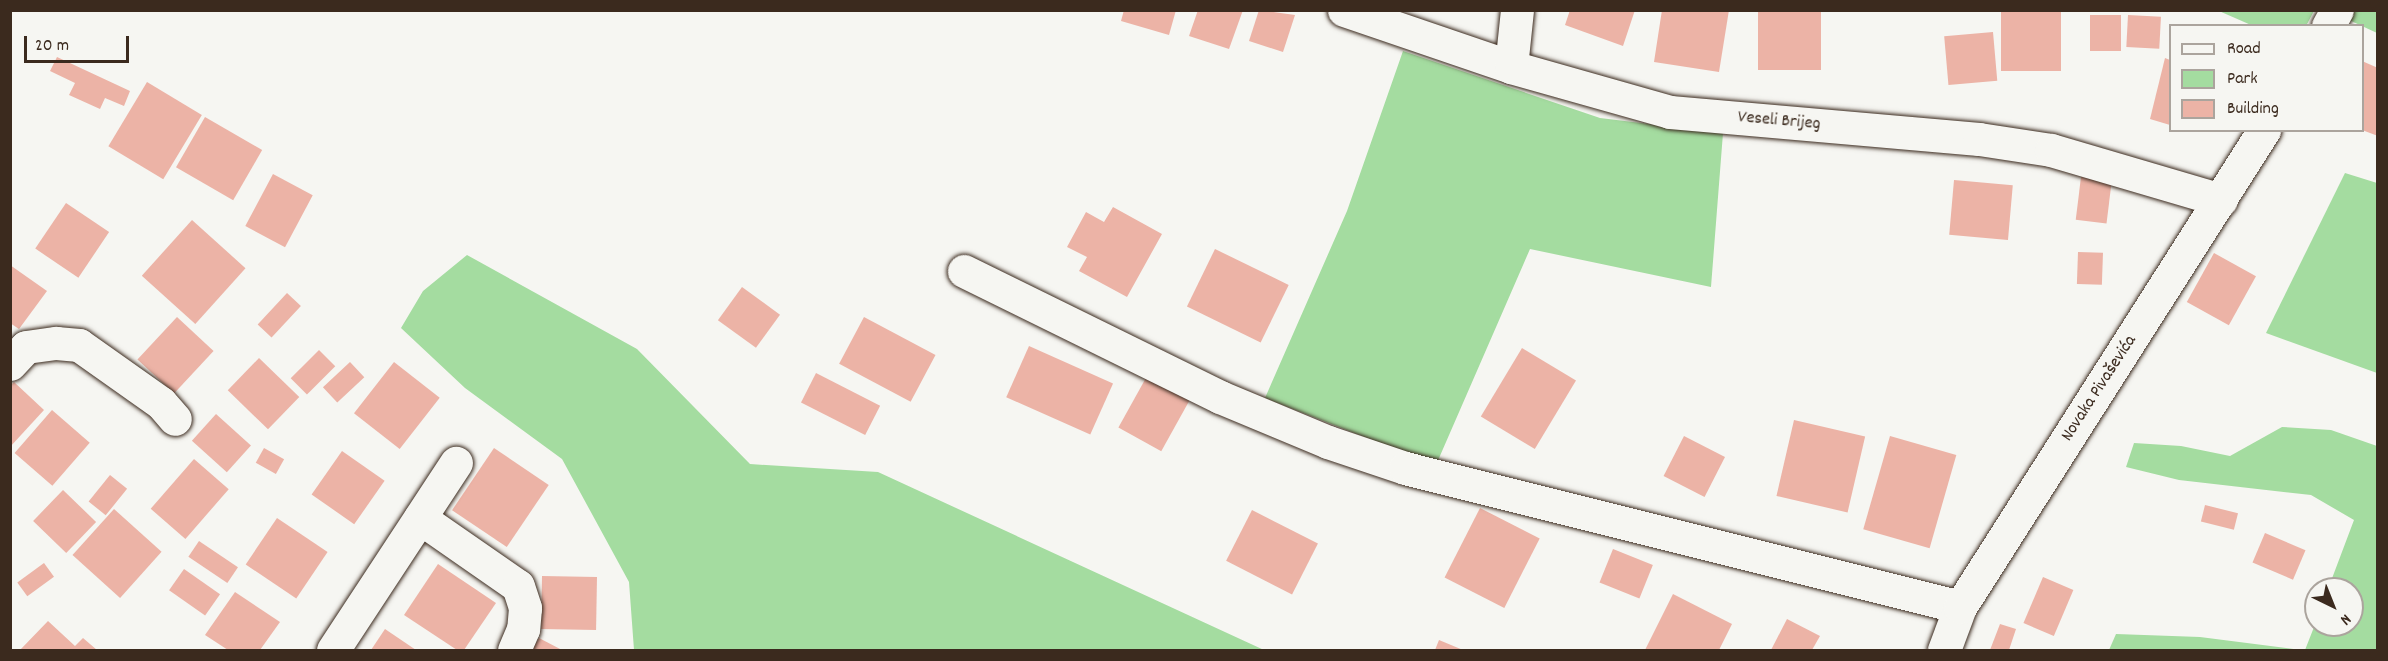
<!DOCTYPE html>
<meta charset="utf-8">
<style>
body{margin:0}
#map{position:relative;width:2388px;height:661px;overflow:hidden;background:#f6f6f2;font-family:Dekko,sans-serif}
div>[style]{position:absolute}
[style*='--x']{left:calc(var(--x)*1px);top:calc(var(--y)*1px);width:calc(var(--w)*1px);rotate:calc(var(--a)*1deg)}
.green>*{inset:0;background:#a4dca0}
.building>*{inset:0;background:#ecb3a6;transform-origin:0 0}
.roads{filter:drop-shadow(0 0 2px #3b2a1e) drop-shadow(0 0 2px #3b2a1e)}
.minor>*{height:33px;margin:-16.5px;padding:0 16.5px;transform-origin:16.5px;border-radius:16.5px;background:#f6f6f2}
span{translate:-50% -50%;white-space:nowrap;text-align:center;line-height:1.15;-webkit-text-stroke:4.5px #f6f6f2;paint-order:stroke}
.street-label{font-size:18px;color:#3b2a1e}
.frame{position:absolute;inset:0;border:12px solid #3b2a1e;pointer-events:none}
.legend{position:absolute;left:2169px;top:24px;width:195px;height:108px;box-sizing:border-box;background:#f6f6f2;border:2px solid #aba49d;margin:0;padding:8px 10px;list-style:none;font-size:18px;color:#3b2a1e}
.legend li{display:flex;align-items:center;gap:12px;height:30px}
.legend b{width:30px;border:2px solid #aba49d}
.north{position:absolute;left:2304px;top:577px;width:60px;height:60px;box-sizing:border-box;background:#f6f6f2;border:2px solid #aba49d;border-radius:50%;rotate:137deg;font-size:16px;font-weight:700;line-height:24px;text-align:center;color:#3b2a1e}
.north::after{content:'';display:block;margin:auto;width:21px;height:27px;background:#3b2a1e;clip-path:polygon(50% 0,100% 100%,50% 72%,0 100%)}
.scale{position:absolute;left:24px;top:36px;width:105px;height:27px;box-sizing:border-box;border:3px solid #3b2a1e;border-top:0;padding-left:8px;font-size:18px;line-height:21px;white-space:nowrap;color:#3b2a1e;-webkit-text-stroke:4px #f6f6f2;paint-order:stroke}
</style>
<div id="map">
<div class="green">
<div style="clip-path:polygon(2219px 11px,2314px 11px,2306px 26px,2251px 25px)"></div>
<div style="clip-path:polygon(2355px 11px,2377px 11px,2377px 33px,2349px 20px)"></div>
<div style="clip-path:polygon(1403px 51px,1600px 118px,1723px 133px,1711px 287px,1530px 249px,1436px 465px,1265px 398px,1347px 211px)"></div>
<div style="clip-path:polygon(2345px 173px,2377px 183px,2377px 373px,2266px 333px)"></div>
<div style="clip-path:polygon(467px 255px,637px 349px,750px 464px,878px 472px,1264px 650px,634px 650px,629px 582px,562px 459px,465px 388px,401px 328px,423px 291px)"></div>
<div style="clip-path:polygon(2282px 427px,2331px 430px,2377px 446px,2377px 650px,2305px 650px,2316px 622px,2316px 625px,2352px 625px,2352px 589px,2328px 589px,2354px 520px,2311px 495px,2179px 480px,2126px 467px,2134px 443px,2181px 446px,2230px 456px)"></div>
<div style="clip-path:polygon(2116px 634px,2200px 637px,2301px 650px,2109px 650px)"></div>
</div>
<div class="building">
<div style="clip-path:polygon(1124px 10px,1176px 10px,1169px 35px,1121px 21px)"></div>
<div style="clip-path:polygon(1198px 10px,1243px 10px,1229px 49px,1189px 36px)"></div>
<div style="clip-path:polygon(1259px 10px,1295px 15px,1283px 52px,1249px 41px)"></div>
<div style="clip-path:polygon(1570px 10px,1635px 10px,1623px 46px,1565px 25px)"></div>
<div style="clip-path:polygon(1662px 10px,1729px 10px,1719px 72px,1654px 62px)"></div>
<div style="left:1758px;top:10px;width:63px;height:60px"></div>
<div style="left:2001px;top:10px;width:60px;height:61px"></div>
<div style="left:2090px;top:15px;width:31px;height:36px"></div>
<div style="left:2128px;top:15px;width:33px;height:32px;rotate:3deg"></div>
<div style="left:1993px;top:32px;width:49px;height:49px;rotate:85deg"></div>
<div style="clip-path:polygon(57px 57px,130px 91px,124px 106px,105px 98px,100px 109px,69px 95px,75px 83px,50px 71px)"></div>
<div style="clip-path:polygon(2165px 58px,2170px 60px,2170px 125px,2150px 119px)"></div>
<div style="clip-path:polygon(2362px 61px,2378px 68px,2378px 136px,2362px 130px)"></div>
<div style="left:147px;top:82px;width:64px;height:75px;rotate:31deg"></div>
<div style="left:205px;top:117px;width:66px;height:58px;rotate:30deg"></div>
<div style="left:273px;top:174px;width:45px;height:59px;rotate:28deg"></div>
<div style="left:2081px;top:177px;width:31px;height:43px;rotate:7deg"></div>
<div style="left:1954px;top:180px;width:59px;height:55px;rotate:5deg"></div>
<div style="left:66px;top:203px;width:52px;height:55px;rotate:34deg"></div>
<div style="clip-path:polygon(1113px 207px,1162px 234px,1127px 297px,1079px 271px,1087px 257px,1067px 247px,1086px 212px,1104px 222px)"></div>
<div style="left:192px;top:220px;width:72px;height:75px;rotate:42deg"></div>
<div style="left:1215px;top:249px;width:82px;height:64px;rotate:26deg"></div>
<div style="left:2078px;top:252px;width:25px;height:32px;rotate:2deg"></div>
<div style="left:2214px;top:253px;width:48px;height:56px;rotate:29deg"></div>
<div style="clip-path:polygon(10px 265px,47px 291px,19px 329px,10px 323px)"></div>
<div style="left:742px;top:287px;width:47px;height:41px;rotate:36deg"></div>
<div style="left:287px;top:293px;width:19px;height:43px;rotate:43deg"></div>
<div style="left:177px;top:317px;width:50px;height:58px;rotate:43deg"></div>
<div style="left:864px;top:317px;width:81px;height:53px;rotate:28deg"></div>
<div style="left:1029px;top:346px;width:92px;height:56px;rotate:24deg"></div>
<div style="left:1522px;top:348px;width:63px;height:80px;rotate:31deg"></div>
<div style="left:319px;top:350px;width:23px;height:40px;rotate:45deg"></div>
<div style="left:259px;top:358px;width:56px;height:45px;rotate:44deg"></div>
<div style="left:350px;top:362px;width:21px;height:37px;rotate:47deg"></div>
<div style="left:394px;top:362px;width:58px;height:65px;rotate:38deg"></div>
<div style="left:816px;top:373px;width:72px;height:33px;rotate:27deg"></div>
<div style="left:1147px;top:376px;width:49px;height:59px;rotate:29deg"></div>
<div style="clip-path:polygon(14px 382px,44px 410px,10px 447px,10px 386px)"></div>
<div style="left:52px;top:410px;width:50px;height:57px;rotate:41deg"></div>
<div style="left:216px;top:414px;width:47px;height:36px;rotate:42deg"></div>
<div style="left:1794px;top:420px;width:73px;height:78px;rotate:13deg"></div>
<div style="left:1684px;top:436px;width:46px;height:45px;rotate:27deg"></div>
<div style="left:1890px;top:436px;width:69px;height:97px;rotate:16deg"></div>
<div style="left:264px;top:448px;width:23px;height:17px;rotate:29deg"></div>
<div style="left:494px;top:448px;width:66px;height:75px;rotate:34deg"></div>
<div style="left:342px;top:451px;width:52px;height:53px;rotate:35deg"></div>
<div style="left:194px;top:459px;width:46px;height:66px;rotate:41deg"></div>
<div style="left:110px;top:475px;width:22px;height:34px;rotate:39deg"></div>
<div style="left:63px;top:490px;width:46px;height:43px;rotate:44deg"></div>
<div style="left:2205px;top:505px;width:34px;height:17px;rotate:14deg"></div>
<div style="left:1480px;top:508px;width:67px;height:78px;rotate:27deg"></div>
<div style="left:114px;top:509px;width:64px;height:62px;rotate:42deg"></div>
<div style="left:1252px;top:510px;width:74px;height:57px;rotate:27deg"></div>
<div style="left:277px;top:518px;width:61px;height:56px;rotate:34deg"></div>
<div style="left:2265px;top:533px;width:44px;height:32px;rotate:23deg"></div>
<div style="left:199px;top:541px;width:47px;height:19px;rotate:34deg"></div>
<div style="left:1613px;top:549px;width:43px;height:36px;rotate:22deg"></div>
<div style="left:44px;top:563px;width:17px;height:33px;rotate:54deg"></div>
<div style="clip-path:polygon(438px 564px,496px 603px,464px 650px,457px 650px,404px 615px)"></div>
<div style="left:184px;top:569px;width:44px;height:26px;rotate:35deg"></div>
<div style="left:542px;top:576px;width:55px;height:53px;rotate:1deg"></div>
<div style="left:2043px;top:577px;width:33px;height:50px;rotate:23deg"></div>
<div style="clip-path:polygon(235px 592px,280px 622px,260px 650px,228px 650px,205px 635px)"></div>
<div style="clip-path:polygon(1673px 594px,1732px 624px,1719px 650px,1645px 650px)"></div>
<div style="clip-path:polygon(1787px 619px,1820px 636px,1812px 650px,1771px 650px)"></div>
<div style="clip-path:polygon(48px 621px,75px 646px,83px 638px,97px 650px,20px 650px)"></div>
<div style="clip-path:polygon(2000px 624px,2016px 629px,2009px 650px,1990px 650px)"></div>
<div style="clip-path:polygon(385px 629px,416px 650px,371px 650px)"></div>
<div style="clip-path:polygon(539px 638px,562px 650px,532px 650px)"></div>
<div style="clip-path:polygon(1439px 640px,1463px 650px,1435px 650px)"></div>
</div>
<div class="roads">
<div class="minor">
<div style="--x:1344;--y:10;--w:176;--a:18.8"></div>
<div style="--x:1511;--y:67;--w:165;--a:15.8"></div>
<div style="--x:1670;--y:112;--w:310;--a:5"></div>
<div style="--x:1979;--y:139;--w:73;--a:8.7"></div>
<div style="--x:2051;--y:150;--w:177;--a:16.4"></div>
<div style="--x:2328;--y:26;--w:18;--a:-61"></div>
<div style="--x:1511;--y:67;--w:57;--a:-84"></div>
<div style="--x:964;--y:271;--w:285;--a:26.2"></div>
<div style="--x:1220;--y:397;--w:117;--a:22.6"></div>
<div style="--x:1328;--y:442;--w:81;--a:18.7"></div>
<div style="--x:1405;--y:468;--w:572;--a:14.06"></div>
<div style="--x:10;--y:364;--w:23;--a:-47"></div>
<div style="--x:26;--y:347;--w:30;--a:-8"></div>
<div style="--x:56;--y:343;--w:23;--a:5"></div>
<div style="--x:79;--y:345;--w:100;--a:35.3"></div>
<div style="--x:161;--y:403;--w:21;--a:49"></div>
<div style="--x:420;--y:518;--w:119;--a:34.8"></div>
<div style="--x:518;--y:586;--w:23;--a:72"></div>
<div style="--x:525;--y:608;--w:21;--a:95"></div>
<div style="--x:523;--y:629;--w:23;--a:113"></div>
<div style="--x:333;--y:650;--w:224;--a:-56.7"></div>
<div style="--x:1944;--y:650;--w:46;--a:-69.6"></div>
<div style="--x:1960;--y:607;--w:566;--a:-57.49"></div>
</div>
</div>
<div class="street-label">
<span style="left:1779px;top:122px;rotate:5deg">Veseli Brijeg</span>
<span style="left:2100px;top:389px;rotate:-57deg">Novaka Pivaševića</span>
</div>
<div class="frame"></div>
<ul class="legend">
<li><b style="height:8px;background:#f6f6f2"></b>Road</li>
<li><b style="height:16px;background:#a4dca0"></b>Park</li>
<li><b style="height:16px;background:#ecb3a6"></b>Building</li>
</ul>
<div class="north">N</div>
<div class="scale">20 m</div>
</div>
